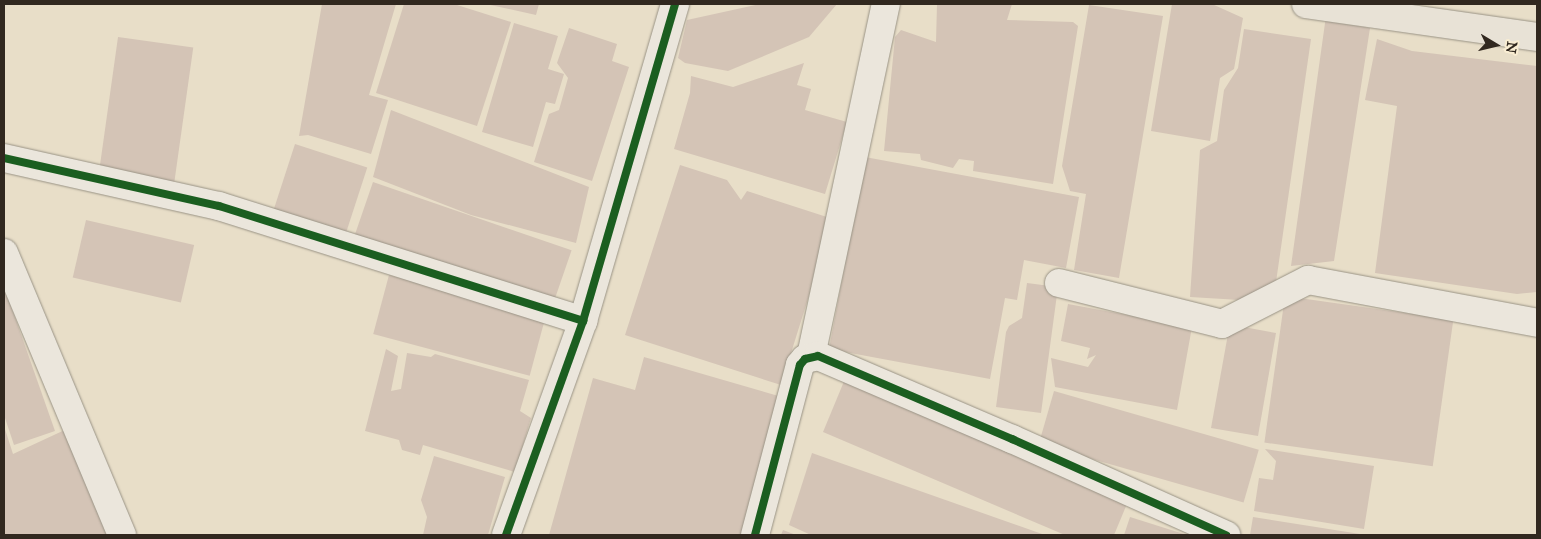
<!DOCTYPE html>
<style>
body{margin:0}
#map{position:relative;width:1541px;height:539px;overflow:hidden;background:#e8dec8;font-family:"IM FELL Great Primer",serif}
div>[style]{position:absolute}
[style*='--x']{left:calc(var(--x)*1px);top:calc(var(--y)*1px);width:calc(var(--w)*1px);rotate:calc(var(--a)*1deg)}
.building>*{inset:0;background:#d4c4b6;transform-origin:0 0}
.roads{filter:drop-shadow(0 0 1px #999385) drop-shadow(0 0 1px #999385)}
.street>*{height:28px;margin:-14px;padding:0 14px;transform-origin:14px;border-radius:14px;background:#ebe6dc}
.secondary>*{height:28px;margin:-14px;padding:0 14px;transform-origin:14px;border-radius:14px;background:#ebe6dc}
.primary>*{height:28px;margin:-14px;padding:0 14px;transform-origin:14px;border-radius:14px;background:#e8e2d6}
.cycleway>*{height:8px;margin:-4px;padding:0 4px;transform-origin:4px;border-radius:4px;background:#1b5e20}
span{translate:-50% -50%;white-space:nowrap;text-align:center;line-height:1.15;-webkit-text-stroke:5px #f9edd2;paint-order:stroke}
.frame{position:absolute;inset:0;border:5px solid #31281f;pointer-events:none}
.north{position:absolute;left:1471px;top:20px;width:50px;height:50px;-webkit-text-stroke:4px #f9edd2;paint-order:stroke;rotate:99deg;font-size:14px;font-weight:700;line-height:20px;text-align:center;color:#31281f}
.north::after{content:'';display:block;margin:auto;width:18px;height:22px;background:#31281f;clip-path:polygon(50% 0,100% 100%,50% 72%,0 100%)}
</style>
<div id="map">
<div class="building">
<div style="clip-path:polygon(322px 4px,396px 4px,369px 95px,388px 100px,371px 154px,308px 135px,299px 136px)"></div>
<div style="clip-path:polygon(404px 4px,454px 4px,511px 22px,477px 126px,376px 93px)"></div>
<div style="clip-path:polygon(486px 4px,539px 4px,536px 15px)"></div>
<div style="clip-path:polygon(760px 4px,837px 4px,809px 37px,728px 71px,685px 63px,678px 58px,687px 20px)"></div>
<div style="clip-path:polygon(937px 4px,1012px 4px,1007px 20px,1073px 22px,1078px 26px,1053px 184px,973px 171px,974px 161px,959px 159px,953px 168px,921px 160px,920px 154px,884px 151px,895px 37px,901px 30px,936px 42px)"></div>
<div style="clip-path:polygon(1172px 4px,1212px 4px,1243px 18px,1234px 69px,1220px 78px,1210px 141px,1151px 131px)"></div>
<div style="clip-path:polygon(1089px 5px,1163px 16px,1119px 278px,1074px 270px,1086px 194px,1070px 191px,1062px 166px)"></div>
<div style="clip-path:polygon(1326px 16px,1332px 22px,1370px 28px,1334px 261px,1291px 266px)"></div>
<div style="clip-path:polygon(514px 23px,558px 36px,548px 69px,564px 74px,555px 104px,546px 102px,533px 147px,482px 132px)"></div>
<div style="clip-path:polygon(569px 28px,617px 44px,612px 61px,629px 67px,592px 181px,534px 162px,549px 114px,559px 110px,568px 78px,557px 63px)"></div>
<div style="clip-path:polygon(1244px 29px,1311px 39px,1275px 289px,1240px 300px,1190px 297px,1200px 150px,1217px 141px,1224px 90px,1238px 68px)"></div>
<div style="left:118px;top:37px;width:76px;height:136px;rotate:8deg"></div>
<div style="clip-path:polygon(1377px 39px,1412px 51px,1537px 66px,1537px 292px,1517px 294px,1375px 273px,1397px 106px,1365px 100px)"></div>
<div style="clip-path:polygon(804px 63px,797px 85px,811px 89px,805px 110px,847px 122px,825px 194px,674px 149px,690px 93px,691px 76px,733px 87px)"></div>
<div style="clip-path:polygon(391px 110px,589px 187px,576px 243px,471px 215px,373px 177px)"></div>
<div style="left:295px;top:144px;width:76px;height:74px;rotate:18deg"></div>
<div style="clip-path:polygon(865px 157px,1079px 197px,1066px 268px,1024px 260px,1017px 300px,1005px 298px,990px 379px,829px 349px)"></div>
<div style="clip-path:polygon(680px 165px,727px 180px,741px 200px,747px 191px,833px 219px,781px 385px,625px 335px)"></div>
<div style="left:373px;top:182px;width:210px;height:56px;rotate:19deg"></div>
<div style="left:86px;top:220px;width:111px;height:59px;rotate:13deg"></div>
<div style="left:389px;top:275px;width:162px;height:61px;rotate:15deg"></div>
<div style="clip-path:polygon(1027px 283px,1058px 287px,1041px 413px,996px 407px,1006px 332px,1009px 326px,1022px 318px)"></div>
<div style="clip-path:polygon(4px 286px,55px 431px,14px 445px,4px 415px)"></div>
<div style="left:1285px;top:296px;width:170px;height:148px;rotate:8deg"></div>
<div style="clip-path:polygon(1068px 304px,1192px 327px,1177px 410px,1055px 387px,1051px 358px,1088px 367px,1096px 355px,1087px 359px,1090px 348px,1061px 341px)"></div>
<div style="clip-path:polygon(1233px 325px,1276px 333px,1258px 436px,1211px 428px,1228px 334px)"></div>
<div style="clip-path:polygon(386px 349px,398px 356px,391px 391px,401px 389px,407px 353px,431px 357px,435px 354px,529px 380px,520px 411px,531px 418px,515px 472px,423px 445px,420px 455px,402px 450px,399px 440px,365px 431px)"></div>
<div style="clip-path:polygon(644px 357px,782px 397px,743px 535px,549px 535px,593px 378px,635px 390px)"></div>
<div style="clip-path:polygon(845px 379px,1129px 499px,1114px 535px,1065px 535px,823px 432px)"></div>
<div style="left:1054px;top:391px;width:213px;height:55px;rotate:16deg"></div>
<div style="clip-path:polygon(4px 426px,13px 454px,69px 428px,111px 535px,4px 535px)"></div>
<div style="clip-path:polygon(1265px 449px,1374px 466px,1364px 529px,1254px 511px,1259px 478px,1273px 480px,1276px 461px)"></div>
<div style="clip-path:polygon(812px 453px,1045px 535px,811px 535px,789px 525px)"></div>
<div style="clip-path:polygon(434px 456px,505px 477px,488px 535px,423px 535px,427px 517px,421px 500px)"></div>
<div style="clip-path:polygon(1130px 517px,1187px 535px,1124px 535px)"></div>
<div style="clip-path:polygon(1253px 517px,1360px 534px,1359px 535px,1250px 535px)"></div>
<div style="clip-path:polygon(783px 530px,796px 535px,781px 535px)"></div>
</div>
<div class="roads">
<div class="street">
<div style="--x:4;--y:158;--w:220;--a:12.6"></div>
<div style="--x:219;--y:206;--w:382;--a:17.5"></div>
<div style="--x:1059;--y:283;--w:168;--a:14.1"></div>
<div style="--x:1222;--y:324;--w:97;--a:-27.1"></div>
<div style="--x:1308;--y:280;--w:233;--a:10.6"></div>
<div style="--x:811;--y:356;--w:360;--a:-78"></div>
<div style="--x:755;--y:535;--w:176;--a:-75.2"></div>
<div style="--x:800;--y:365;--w:8;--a:-50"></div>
<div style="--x:805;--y:359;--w:13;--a:-13"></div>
<div style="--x:818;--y:356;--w:211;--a:23.2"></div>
<div style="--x:1012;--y:439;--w:235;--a:24.2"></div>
</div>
<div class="secondary">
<div style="--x:4;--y:253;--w:306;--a:67.3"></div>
<div style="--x:506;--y:535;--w:227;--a:-70.2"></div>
<div style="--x:583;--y:321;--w:330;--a:-73.8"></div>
</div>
<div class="primary">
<div style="--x:1306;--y:4;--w:233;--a:8.1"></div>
</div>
</div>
<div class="cycleway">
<div style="--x:4;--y:158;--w:220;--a:12.6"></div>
<div style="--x:219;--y:206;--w:382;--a:17.5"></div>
<div style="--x:506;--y:535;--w:227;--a:-70.2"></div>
<div style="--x:583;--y:321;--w:330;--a:-73.8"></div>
<div style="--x:755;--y:535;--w:176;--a:-75.2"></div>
<div style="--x:800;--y:365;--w:8;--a:-50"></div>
<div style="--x:805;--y:359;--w:13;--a:-13"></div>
<div style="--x:818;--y:356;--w:211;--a:23.2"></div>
<div style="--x:1012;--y:439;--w:235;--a:24.2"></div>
</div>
<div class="frame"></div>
<div class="north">N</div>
</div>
